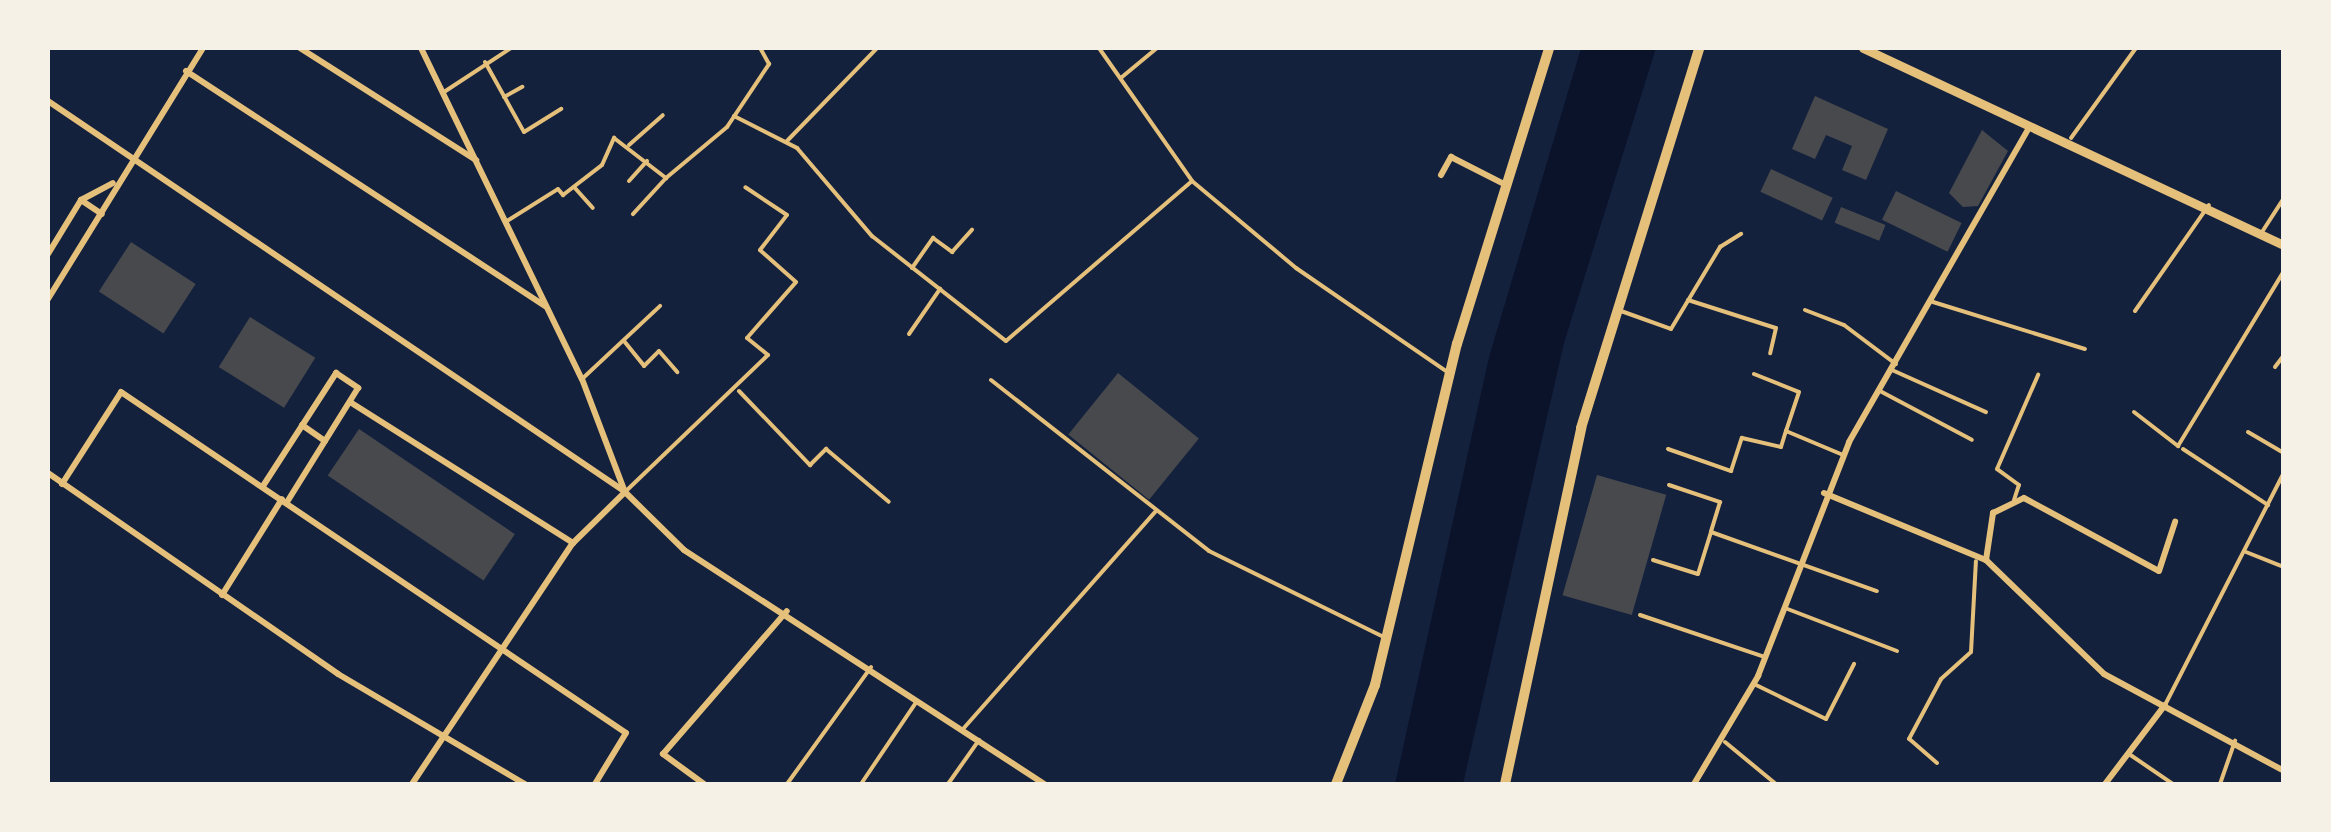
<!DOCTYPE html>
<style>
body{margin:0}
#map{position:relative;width:2331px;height:832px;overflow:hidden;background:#14213d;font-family:"Archivo Narrow",sans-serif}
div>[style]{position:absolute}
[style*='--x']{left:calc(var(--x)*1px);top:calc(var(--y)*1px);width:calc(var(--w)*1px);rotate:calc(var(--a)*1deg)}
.water>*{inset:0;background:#0b132b}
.building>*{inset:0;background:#48494c;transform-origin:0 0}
.service>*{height:4px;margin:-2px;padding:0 2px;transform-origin:2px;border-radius:2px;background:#e5c07b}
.minor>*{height:6px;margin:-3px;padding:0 3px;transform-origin:3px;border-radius:3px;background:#e5c07b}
.tertiary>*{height:9px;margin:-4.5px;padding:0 4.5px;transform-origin:4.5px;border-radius:4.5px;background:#e5c07b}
.secondary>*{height:10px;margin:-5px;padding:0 5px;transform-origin:5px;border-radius:5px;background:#e5c07b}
span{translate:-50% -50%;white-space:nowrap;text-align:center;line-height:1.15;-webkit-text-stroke:10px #f6f1e7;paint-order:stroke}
.frame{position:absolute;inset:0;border:50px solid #f6f1e7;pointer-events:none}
</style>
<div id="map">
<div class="water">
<div style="clip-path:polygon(1581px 48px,1656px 48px,1564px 343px,1463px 784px,1395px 784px,1489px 357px)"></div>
</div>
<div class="building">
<div style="clip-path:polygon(1815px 96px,1888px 129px,1866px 180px,1842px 170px,1852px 146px,1826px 135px,1815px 159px,1792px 149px)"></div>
<div style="clip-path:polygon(1982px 130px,2008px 151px,1978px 206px,1963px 207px,1949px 193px)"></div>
<div style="left:1771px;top:169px;width:68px;height:25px;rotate:25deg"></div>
<div style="left:1896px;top:191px;width:73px;height:32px;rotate:26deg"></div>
<div style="left:1841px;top:207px;width:48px;height:17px;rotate:22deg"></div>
<div style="left:131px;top:242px;width:77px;height:59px;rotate:33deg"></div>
<div style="left:250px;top:317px;width:77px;height:59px;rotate:32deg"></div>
<div style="left:1118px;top:373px;width:104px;height:79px;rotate:39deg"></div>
<div style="left:359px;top:429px;width:188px;height:56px;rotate:34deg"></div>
<div style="left:1597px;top:475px;width:72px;height:125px;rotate:16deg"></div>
</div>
<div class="service">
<div style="--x:1099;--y:48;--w:162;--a:55"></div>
<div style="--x:1192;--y:181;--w:136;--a:39.9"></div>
<div style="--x:1296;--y:268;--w:187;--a:34.5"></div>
<div style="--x:485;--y:62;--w:80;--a:60.9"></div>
<div style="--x:524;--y:132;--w:44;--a:-31.9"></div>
<div style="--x:1122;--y:77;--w:45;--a:-39.6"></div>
<div style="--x:444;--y:92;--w:80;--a:-33.3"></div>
<div style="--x:504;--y:97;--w:21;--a:-29"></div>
<div style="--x:734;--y:116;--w:71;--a:26.9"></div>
<div style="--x:797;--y:148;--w:116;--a:49.6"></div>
<div style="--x:872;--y:236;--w:170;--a:38.1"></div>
<div style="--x:1006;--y:341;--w:245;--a:-40.7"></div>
<div style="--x:2071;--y:138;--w:111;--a:-54.2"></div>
<div style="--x:787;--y:141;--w:129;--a:-45.9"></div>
<div style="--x:629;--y:145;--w:45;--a:-41.4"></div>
<div style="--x:666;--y:178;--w:80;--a:-39.9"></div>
<div style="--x:727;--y:127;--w:76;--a:-56.3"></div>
<div style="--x:769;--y:64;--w:18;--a:-119"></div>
<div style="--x:629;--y:181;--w:27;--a:-48"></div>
<div style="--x:574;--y:187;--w:28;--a:48"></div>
<div style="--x:507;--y:221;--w:60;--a:-32.1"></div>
<div style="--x:558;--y:189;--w:8;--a:50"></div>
<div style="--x:563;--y:195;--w:49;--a:-37.6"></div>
<div style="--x:602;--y:165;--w:30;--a:-66"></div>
<div style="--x:614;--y:138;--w:66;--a:37.6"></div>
<div style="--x:666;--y:178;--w:49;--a:132.5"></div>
<div style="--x:2262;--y:232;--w:40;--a:-57.1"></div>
<div style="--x:912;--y:268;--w:37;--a:-55"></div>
<div style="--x:933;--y:238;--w:24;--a:36"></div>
<div style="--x:952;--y:252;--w:30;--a:-48"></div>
<div style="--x:1688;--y:300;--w:92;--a:17.7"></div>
<div style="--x:1776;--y:328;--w:26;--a:103"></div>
<div style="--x:1933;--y:302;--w:159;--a:17.2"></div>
<div style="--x:1805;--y:310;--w:42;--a:21"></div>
<div style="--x:1844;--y:325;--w:65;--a:36.9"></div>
<div style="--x:1621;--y:311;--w:53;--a:19.8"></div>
<div style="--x:1671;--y:329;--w:96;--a:-59.1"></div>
<div style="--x:1720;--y:247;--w:25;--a:-32"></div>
<div style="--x:2135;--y:311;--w:129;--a:-55.1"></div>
<div style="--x:909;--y:334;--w:55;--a:-55.4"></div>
<div style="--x:624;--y:341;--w:32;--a:51"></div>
<div style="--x:644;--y:366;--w:21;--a:-45"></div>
<div style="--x:659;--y:351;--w:28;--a:49"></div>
<div style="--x:2275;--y:367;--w:15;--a:-53"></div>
<div style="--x:1892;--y:370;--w:103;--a:24.1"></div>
<div style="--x:1754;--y:374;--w:48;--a:21.8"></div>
<div style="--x:1799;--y:392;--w:41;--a:108.4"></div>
<div style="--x:582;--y:379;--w:107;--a:-43.1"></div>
<div style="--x:991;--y:380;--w:277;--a:38.1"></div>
<div style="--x:1209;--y:551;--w:193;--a:26.2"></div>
<div style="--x:739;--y:391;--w:103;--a:46.2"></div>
<div style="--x:810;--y:465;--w:23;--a:-45"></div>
<div style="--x:826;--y:449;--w:82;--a:40.1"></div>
<div style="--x:1880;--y:391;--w:104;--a:28"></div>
<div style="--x:2134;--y:412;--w:56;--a:37.7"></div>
<div style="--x:2178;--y:446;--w:205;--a:-58.8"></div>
<div style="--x:2248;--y:432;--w:42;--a:30.3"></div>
<div style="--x:1668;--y:449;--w:67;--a:19.2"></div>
<div style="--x:1731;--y:471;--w:35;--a:-72"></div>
<div style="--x:1742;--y:438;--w:40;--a:13"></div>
<div style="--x:1781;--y:447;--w:17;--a:-73"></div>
<div style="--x:1786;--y:431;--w:62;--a:22.8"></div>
<div style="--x:2183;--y:449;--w:102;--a:33.4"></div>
<div style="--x:1669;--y:485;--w:54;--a:18.4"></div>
<div style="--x:1720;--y:502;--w:31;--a:107"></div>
<div style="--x:1711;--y:532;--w:176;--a:19.6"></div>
<div style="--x:625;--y:492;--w:198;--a:-43.8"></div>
<div style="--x:768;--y:355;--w:27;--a:-141"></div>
<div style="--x:747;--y:338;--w:74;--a:-48.8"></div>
<div style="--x:796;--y:282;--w:48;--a:-138.4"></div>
<div style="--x:760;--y:250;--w:44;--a:-52.4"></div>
<div style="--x:787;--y:215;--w:50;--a:-146.3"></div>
<div style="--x:2014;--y:500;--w:16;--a:-72"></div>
<div style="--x:2019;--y:485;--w:27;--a:-144"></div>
<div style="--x:1997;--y:469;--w:103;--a:-66.4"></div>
<div style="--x:2246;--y:552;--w:41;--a:21.5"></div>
<div style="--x:1653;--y:560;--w:47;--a:17.3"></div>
<div style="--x:1698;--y:574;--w:44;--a:-72.8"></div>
<div style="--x:1785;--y:608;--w:120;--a:21"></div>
<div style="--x:1640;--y:615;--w:132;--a:18.6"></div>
<div style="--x:1754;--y:684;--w:80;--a:25.9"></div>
<div style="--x:1826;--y:719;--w:62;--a:-63"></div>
<div style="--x:2165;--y:705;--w:262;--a:-62.9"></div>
<div style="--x:963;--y:729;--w:290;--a:-48.5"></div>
<div style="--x:1725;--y:742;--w:66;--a:39.5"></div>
<div style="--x:2129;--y:754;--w:53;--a:34.3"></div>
<div style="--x:1937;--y:763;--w:37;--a:-139"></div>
<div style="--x:1909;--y:739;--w:68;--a:-61.9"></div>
<div style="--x:1941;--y:679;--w:40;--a:-42"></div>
<div style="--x:1971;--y:652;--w:91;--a:-86.9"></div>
<div style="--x:787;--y:784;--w:144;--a:-54.3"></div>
<div style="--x:861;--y:784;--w:100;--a:-56"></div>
<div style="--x:948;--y:784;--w:54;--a:-54.8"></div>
<div style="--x:2220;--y:784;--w:46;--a:-70.8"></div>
</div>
<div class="minor">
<div style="--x:300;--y:48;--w:209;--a:32.5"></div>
<div style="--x:421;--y:48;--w:368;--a:64.1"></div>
<div style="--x:582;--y:379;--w:121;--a:69.2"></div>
<div style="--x:625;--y:492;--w:83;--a:44.5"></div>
<div style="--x:684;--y:550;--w:430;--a:33"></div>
<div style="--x:186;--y:71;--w:429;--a:33.2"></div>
<div style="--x:48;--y:101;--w:696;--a:34.1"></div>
<div style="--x:1441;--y:175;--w:21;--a:-61"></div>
<div style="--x:1451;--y:157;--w:62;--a:27"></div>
<div style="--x:81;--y:200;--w:25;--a:34"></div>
<div style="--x:48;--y:254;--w:63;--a:-58.6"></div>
<div style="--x:81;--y:200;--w:36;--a:-28"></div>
<div style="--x:48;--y:299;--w:295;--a:-58.3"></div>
<div style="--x:350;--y:402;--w:264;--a:32.3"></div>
<div style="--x:302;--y:425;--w:28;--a:35"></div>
<div style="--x:48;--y:473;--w:353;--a:34.7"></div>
<div style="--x:338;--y:674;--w:217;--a:30.5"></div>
<div style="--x:62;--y:484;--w:109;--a:-57.3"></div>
<div style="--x:121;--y:392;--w:609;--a:34.03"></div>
<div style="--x:626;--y:733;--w:60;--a:121.3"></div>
<div style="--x:263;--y:486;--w:135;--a:-57.1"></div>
<div style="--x:336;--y:373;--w:27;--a:34"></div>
<div style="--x:358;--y:388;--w:134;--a:121.9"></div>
<div style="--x:1824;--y:493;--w:175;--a:22.5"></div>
<div style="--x:1986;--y:560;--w:164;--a:44"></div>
<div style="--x:2104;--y:674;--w:204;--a:28.3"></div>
<div style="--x:1986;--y:560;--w:48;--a:-81.5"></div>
<div style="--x:1993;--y:513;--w:34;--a:-26"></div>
<div style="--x:2024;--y:498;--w:153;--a:28.4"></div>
<div style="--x:2159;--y:571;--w:52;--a:-71.9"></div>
<div style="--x:222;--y:595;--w:113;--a:-58"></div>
<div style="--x:412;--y:784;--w:290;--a:-56.3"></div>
<div style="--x:573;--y:543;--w:73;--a:-44.4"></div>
<div style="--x:704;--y:784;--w:51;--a:-143.8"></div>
<div style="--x:663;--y:754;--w:189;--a:-49.1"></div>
<div style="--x:1694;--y:784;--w:126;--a:-59.3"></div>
<div style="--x:1758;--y:676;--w:251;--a:-68.7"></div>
<div style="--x:1849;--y:442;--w:364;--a:-60.2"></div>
<div style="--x:2105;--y:784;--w:99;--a:-52.8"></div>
</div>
<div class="tertiary">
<div style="--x:1863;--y:48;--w:465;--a:25.1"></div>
</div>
<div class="secondary">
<div style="--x:1336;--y:784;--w:106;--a:-68.5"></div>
<div style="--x:1375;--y:685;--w:351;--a:-76.5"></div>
<div style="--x:1457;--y:344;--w:310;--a:-72.7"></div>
<div style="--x:1505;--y:784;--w:364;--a:-77.9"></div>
<div style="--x:1581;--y:428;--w:398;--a:-72.7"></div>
</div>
<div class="frame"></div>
</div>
